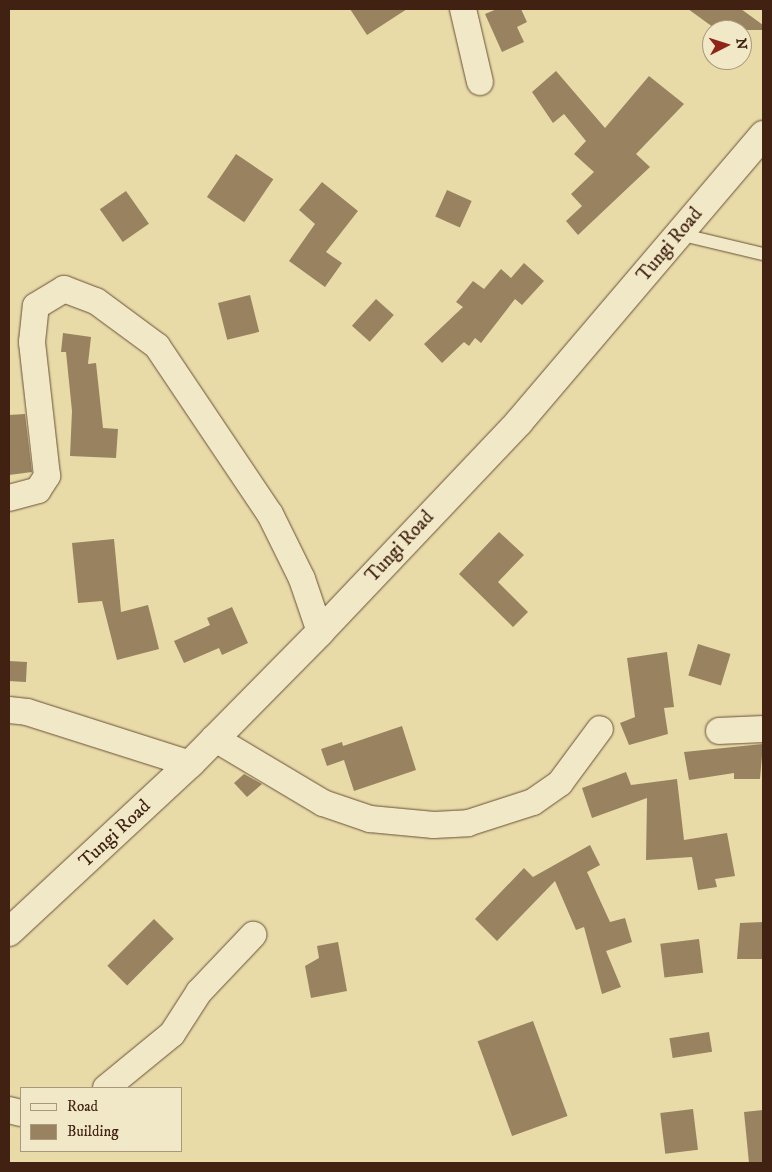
<!DOCTYPE html>
<style>
body{margin:0}
#map{position:relative;width:772px;height:1172px;overflow:hidden;background:#e8dba8;font-family:"IM FELL DW Pica",serif}
div>[style]{position:absolute}
[style*='--x']{left:calc(var(--x)*1px);top:calc(var(--y)*1px);width:calc(var(--w)*1px);rotate:calc(var(--a)*1deg)}
.building>*{inset:0;background:#988260;transform-origin:0 0}
.roads{filter:drop-shadow(0 0 1px #6b5038) drop-shadow(0 0 1px #6b5038)}
.lane>*{height:12px;margin:-6px;padding:0 6px;transform-origin:6px;border-radius:6px;background:#f0e8c6}
.street>*{height:26px;margin:-13px;padding:0 13px;transform-origin:13px;border-radius:13px;background:#f0e8c6}
.secondary>*{height:28px;margin:-14px;padding:0 14px;transform-origin:14px;border-radius:14px;background:#f0e8c6}
span{translate:-50% -50%;white-space:nowrap;text-align:center;line-height:1.15;-webkit-text-stroke:4.5px #f0e8c6;paint-order:stroke}
.street-label{font-size:19px;color:#412112}
.frame{position:absolute;inset:0;border:10px solid #412112;pointer-events:none}
.legend{position:absolute;left:20px;top:1087px;width:162px;height:65px;box-sizing:border-box;background:#f0e8c6;border:1px solid #aa987e;margin:0;padding:6px 9px;list-style:none;font-size:15px;color:#412112}
.legend li{display:flex;align-items:center;gap:10px;height:25px}
.legend b{width:25px;border:1px solid #aa987e}
.north{position:absolute;left:702px;top:20px;width:50px;height:50px;box-sizing:border-box;background:#f0e8c6;border:1px solid #aa987e;border-radius:50%;rotate:85deg;font-size:14px;font-weight:700;line-height:20px;text-align:center;color:#412112}
.north::after{content:'';display:block;margin:auto;width:18px;height:22px;background:#8f2418;clip-path:polygon(50% 0,100% 100%,50% 72%,0 100%)}
</style>
<div id="map">
<div class="building">
<div style="clip-path:polygon(350px 9px,407px 9px,367px 35px)"></div>
<div style="clip-path:polygon(497px 9px,521px 9px,527px 22px,517px 27px,524px 42px,502px 52px,485px 14px)"></div>
<div style="clip-path:polygon(688px 9px,741px 9px,763px 25px,763px 30px,717px 30px)"></div>
<div style="clip-path:polygon(556px 71px,605px 128px,649px 76px,684px 104px,636px 154px,650px 167px,578px 235px,566px 221px,582px 206px,571px 194px,594px 172px,574px 154px,586px 141px,564px 114px,553px 123px,532px 92px)"></div>
<div style="left:236px;top:154px;width:45px;height:52px;rotate:34deg"></div>
<div style="clip-path:polygon(322px 182px,358px 211px,326px 252px,342px 263px,325px 287px,289px 261px,315px 224px,299px 210px)"></div>
<div style="left:447px;top:190px;width:27px;height:29px;rotate:24deg"></div>
<div style="left:126px;top:191px;width:40px;height:32px;rotate:55deg"></div>
<div style="clip-path:polygon(524px 263px,544px 281px,522px 305px,515px 299px,481px 343px,475px 338px,469px 346px,464px 342px,442px 363px,424px 344px,463px 307px,456px 302px,473px 281px,484px 289px,501px 269px,511px 278px)"></div>
<div style="left:250px;top:295px;width:38px;height:33px;rotate:76deg"></div>
<div style="left:376px;top:299px;width:24px;height:36px;rotate:42deg"></div>
<div style="clip-path:polygon(63px 333px,91px 337px,88px 364px,96px 363px,103px 428px,118px 429px,116px 458px,70px 456px,72px 411px,66px 352px,61px 352px)"></div>
<div style="clip-path:polygon(25px 414px,32px 472px,9px 475px,9px 415px)"></div>
<div style="clip-path:polygon(499px 532px,524px 555px,498px 582px,528px 612px,513px 627px,459px 574px)"></div>
<div style="clip-path:polygon(114px 539px,121px 612px,148px 605px,159px 649px,117px 660px,102px 601px,78px 603px,72px 543px)"></div>
<div style="clip-path:polygon(232px 607px,248px 643px,222px 655px,219px 648px,184px 663px,174px 641px,210px 625px,207px 618px)"></div>
<div style="left:698px;top:644px;width:34px;height:33px;rotate:17deg"></div>
<div style="clip-path:polygon(667px 652px,674px 707px,664px 708px,668px 734px,629px 745px,620px 723px,635px 717px,627px 658px)"></div>
<div style="left:9px;top:661px;width:18px;height:20px;rotate:3deg"></div>
<div style="clip-path:polygon(402px 726px,416px 770px,354px 791px,344px 760px,327px 766px,321px 749px,342px 742px,343px 746px)"></div>
<div style="clip-path:polygon(763px 744px,760px 779px,734px 779px,734px 773px,689px 780px,684px 752px)"></div>
<div style="clip-path:polygon(626px 772px,631px 785px,677px 779px,684px 840px,727px 833px,735px 876px,715px 879px,717px 887px,698px 890px,692px 857px,646px 860px,647px 798px,592px 818px,582px 788px)"></div>
<div style="clip-path:polygon(244px 774px,262px 784px,247px 797px,234px 783px)"></div>
<div style="clip-path:polygon(590px 845px,600px 865px,587px 872px,610px 922px,625px 918px,632px 942px,606px 951px,621px 987px,602px 994px,584px 927px,576px 930px,555px 881px,497px 941px,475px 919px,524px 868px,533px 877px)"></div>
<div style="left:154px;top:919px;width:28px;height:66px;rotate:45deg"></div>
<div style="clip-path:polygon(763px 922px,763px 959px,737px 959px,740px 923px)"></div>
<div style="left:699px;top:939px;width:34px;height:39px;rotate:83deg"></div>
<div style="clip-path:polygon(338px 942px,347px 991px,311px 998px,305px 966px,319px 958px,317px 946px)"></div>
<div style="left:533px;top:1021px;width:101px;height:59px;rotate:70deg"></div>
<div style="left:709px;top:1032px;width:20px;height:40px;rotate:81deg"></div>
<div style="left:693px;top:1109px;width:41px;height:33px;rotate:83deg"></div>
<div style="clip-path:polygon(763px 1110px,763px 1163px,749px 1163px,744px 1112px)"></div>
</div>
<div class="roads">
<div class="lane">
<div style="--x:679;--y:234;--w:86;--a:13.4"></div>
</div>
<div class="street">
<div style="--x:463;--y:9;--w:75;--a:76.9"></div>
<div style="--x:9;--y:498;--w:30;--a:-15"></div>
<div style="--x:38;--y:490;--w:17;--a:-57"></div>
<div style="--x:47;--y:476;--w:135;--a:-96.4"></div>
<div style="--x:32;--y:342;--w:36;--a:-84"></div>
<div style="--x:36;--y:306;--w:33;--a:-31"></div>
<div style="--x:64;--y:289;--w:34;--a:21"></div>
<div style="--x:96;--y:301;--w:76;--a:36.4"></div>
<div style="--x:157;--y:346;--w:202;--a:56.1"></div>
<div style="--x:270;--y:514;--w:72;--a:63.8"></div>
<div style="--x:302;--y:579;--w:56;--a:71.2"></div>
<div style="--x:9;--y:710;--w:18;--a:6"></div>
<div style="--x:27;--y:712;--w:171;--a:17.7"></div>
<div style="--x:719;--y:731;--w:44;--a:-2.6"></div>
<div style="--x:214;--y:738;--w:127;--a:30.8"></div>
<div style="--x:323;--y:803;--w:50;--a:18.8"></div>
<div style="--x:370;--y:819;--w:64;--a:5.4"></div>
<div style="--x:434;--y:825;--w:34;--a:-3"></div>
<div style="--x:468;--y:823;--w:68;--a:-17.9"></div>
<div style="--x:533;--y:802;--w:33;--a:-35"></div>
<div style="--x:560;--y:783;--w:67;--a:-53.5"></div>
<div style="--x:106;--y:1088;--w:85;--a:-39.3"></div>
<div style="--x:172;--y:1034;--w:50;--a:-57.3"></div>
<div style="--x:199;--y:992;--w:79;--a:-46.5"></div>
<div style="--x:9;--y:1110;--w:12;--a:14"></div>
</div>
<div class="secondary">
<div style="--x:9;--y:932;--w:247;--a:-42.9"></div>
<div style="--x:190;--y:764;--w:185;--a:-45.4"></div>
<div style="--x:320;--y:632;--w:289;--a:-46.5"></div>
<div style="--x:519;--y:422;--w:377;--a:-49.6"></div>
</div>
</div>
<div class="street-label">
<span style="left:670px;top:245px;rotate:-50deg">Tungi Road</span>
<span style="left:400px;top:547px;rotate:-47deg">Tungi Road</span>
<span style="left:115px;top:834px;rotate:-43deg">Tungi Road</span>
</div>
<div class="frame"></div>
<ul class="legend">
<li><b style="height:6px;background:#f0e8c6"></b>Road</li>
<li><b style="height:14px;background:#988260"></b>Building</li>
</ul>
<div class="north">N</div>
</div>
